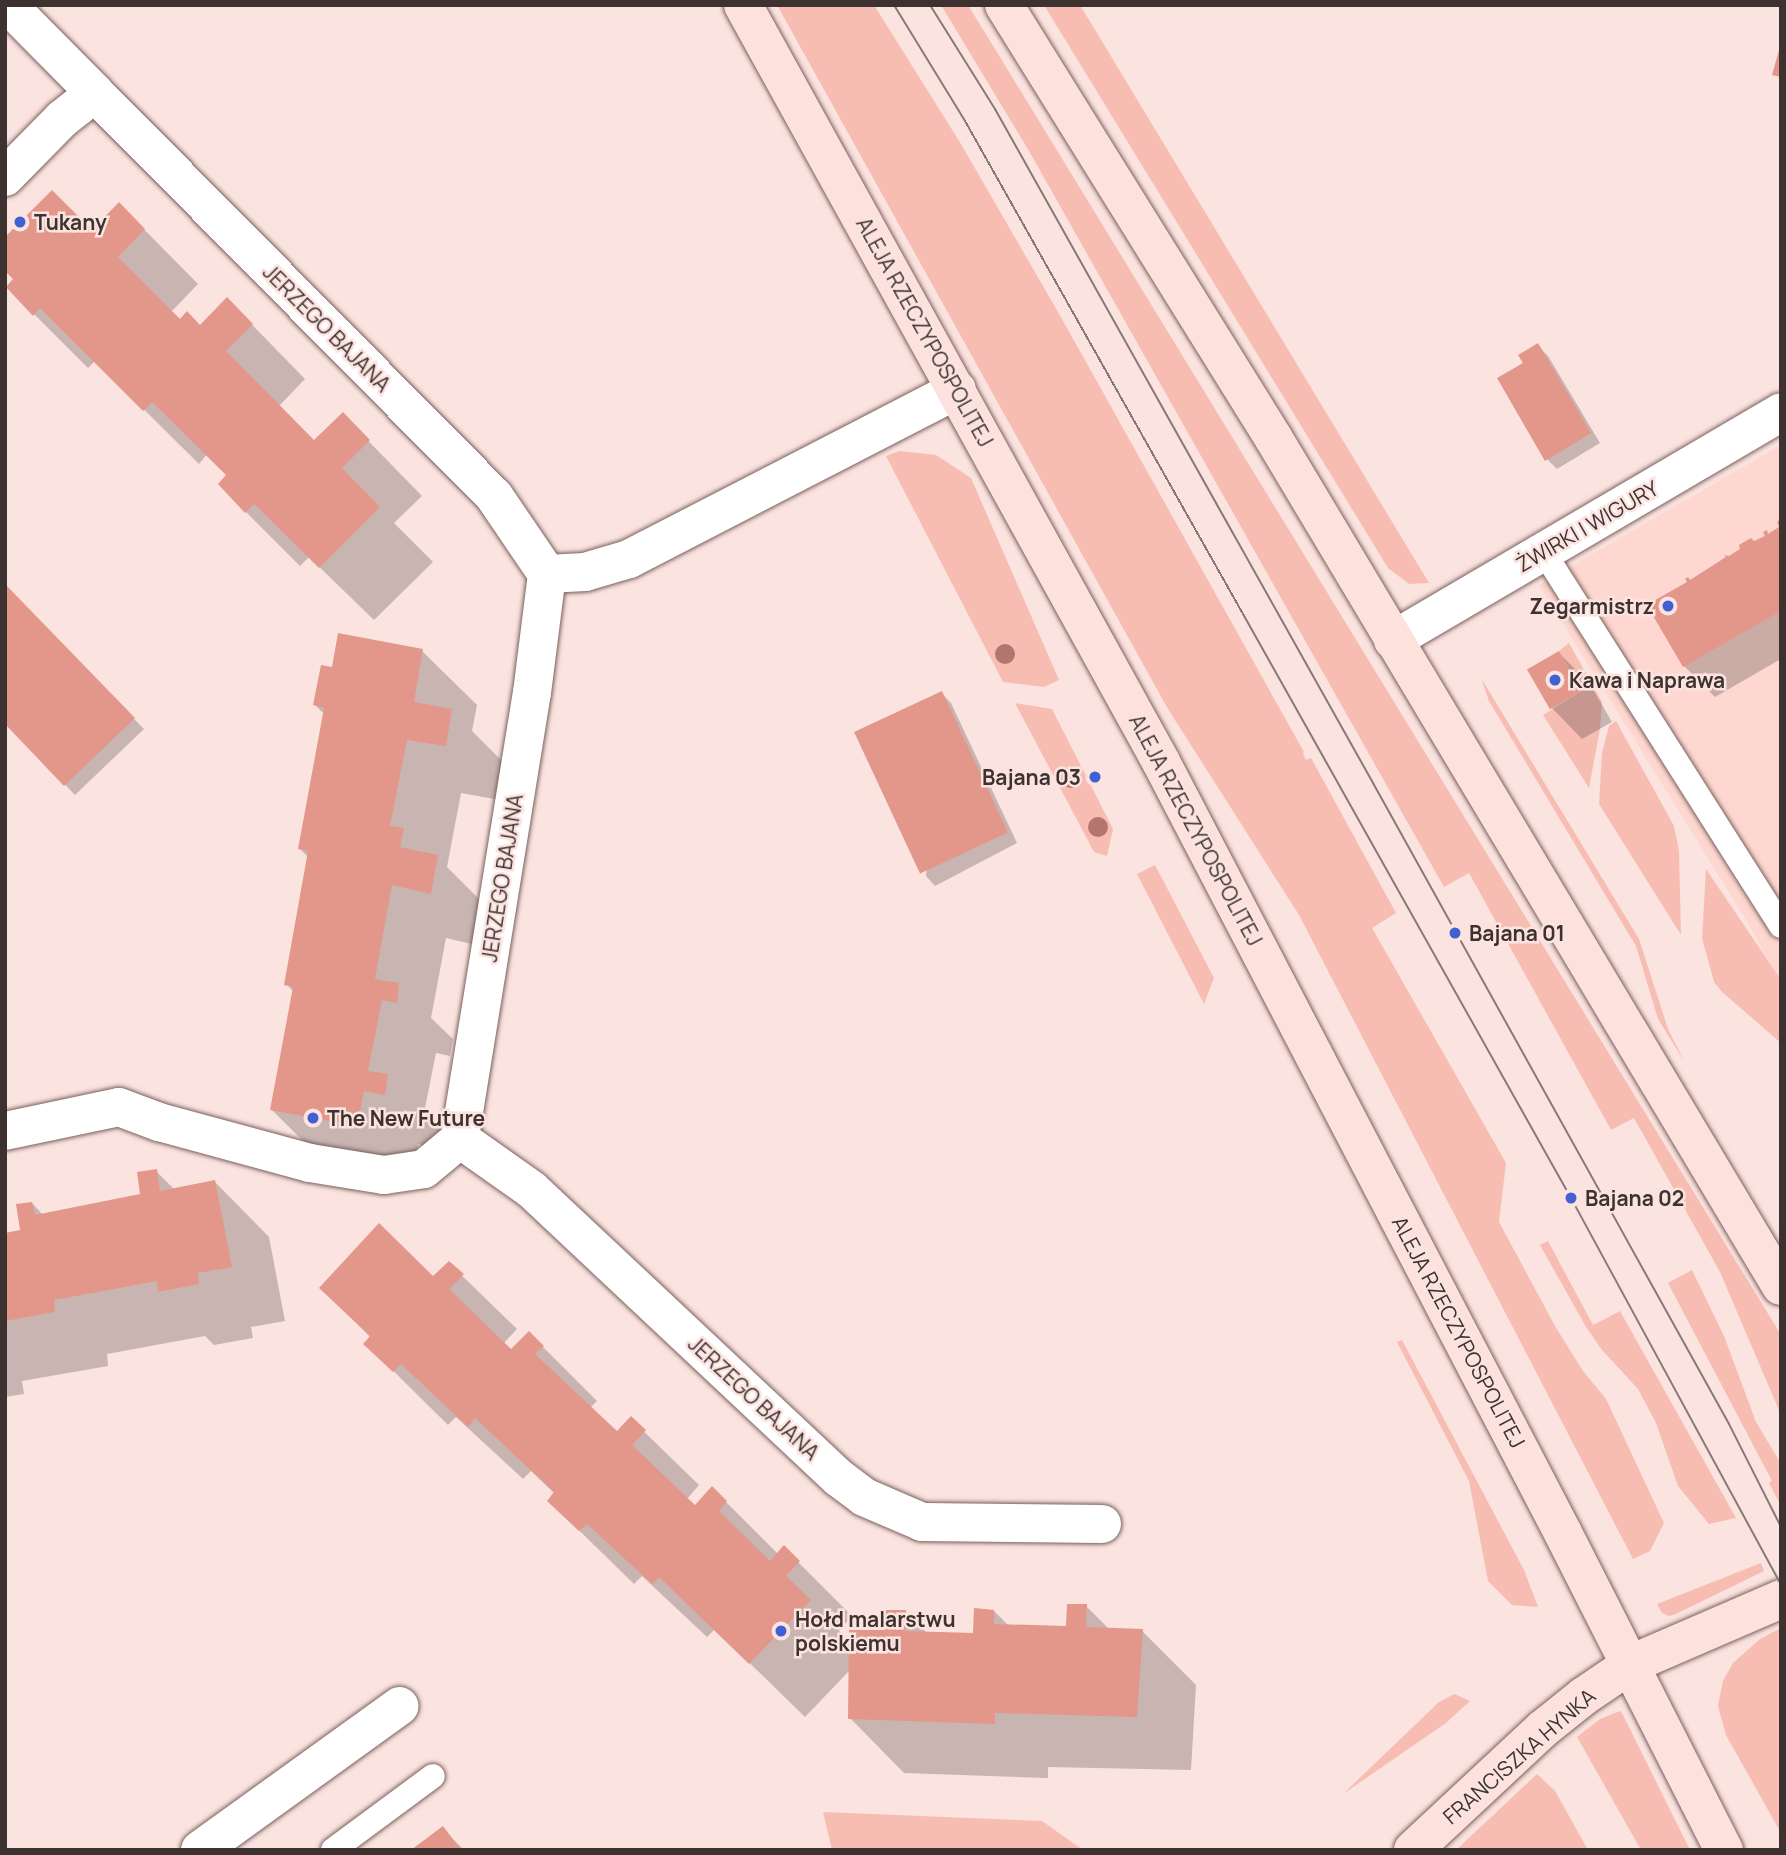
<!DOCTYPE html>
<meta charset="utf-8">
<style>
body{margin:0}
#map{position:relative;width:1786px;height:1855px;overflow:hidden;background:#fbe3df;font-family:Manrope,sans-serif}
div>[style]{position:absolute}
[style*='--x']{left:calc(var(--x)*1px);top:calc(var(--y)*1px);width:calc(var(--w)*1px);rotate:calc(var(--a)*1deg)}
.built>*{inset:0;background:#fdd7d0}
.green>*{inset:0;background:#f7bdb2}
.shadow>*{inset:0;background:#0003}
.building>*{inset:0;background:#e3968a;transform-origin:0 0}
.roads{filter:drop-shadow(0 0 2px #7b615d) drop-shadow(0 0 2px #7b615d)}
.service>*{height:24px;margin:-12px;padding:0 12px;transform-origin:12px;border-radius:12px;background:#fff}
.minor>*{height:38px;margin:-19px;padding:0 19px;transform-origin:19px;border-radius:19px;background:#fff}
.secondary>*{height:38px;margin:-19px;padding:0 19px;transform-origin:19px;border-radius:19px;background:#fde1dd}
.tram>*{height:2px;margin:-1px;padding:0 1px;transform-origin:1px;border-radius:1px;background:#897976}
.trees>*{width:20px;height:20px;margin:-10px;border-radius:50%;background:#b2766f}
.dots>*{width:19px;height:19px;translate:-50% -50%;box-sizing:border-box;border:4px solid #fbe3df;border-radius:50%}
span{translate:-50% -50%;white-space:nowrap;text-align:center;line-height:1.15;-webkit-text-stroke:5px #fbe3df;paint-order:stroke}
.poi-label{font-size:21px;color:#3d3230;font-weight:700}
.left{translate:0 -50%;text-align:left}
.right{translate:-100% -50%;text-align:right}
.street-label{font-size:21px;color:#3d3230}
.frame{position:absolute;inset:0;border:7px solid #3d3230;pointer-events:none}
</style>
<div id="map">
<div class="built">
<div style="clip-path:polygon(1781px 445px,1781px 985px,1748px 923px,1539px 585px)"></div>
</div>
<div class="green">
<div style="clip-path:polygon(777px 5px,874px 5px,961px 144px,1062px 319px,1304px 752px,1303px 754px,1306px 760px,1311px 758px,1396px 913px,1372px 928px,1506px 1163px,1499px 1222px,1555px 1326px,1583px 1371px,1606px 1399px,1664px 1523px,1650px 1551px,1633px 1559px,1299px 915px,1168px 709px)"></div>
<div style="clip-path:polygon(941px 5px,968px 5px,984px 31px,1781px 1335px,1781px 1415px,1720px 1272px,1634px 1118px,1611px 1130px,1469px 873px,1444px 887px,1029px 151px)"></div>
<div style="clip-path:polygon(1044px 5px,1080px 5px,1429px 583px,1409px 584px,1388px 568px)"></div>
<div style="clip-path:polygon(899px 451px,936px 455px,971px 478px,1059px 680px,1044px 687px,1003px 682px,886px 456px)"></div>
<div style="clip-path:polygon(1569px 643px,1602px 702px,1600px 729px,1589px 788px,1543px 715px,1582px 691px,1559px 651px)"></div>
<div style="clip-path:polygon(1481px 678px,1639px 939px,1668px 1029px,1684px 1061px,1658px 1019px,1636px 946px,1489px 701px)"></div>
<div style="clip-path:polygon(1015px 703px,1052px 709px,1113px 829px,1107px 856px,1094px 852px)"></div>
<div style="clip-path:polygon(1616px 721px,1674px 826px,1679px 851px,1681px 935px,1599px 804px,1602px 753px,1609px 726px)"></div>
<div style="clip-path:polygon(1155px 865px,1214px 978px,1204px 1004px,1137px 874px)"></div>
<div style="clip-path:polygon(1706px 869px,1781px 980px,1781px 1043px,1722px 992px,1714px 982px,1702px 938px)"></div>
<div style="clip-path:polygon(1548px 1241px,1593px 1325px,1620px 1311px,1736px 1518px,1709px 1524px,1678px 1486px,1656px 1423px,1638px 1389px,1602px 1350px,1586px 1327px,1540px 1245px)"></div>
<div style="clip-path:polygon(1692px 1270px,1724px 1336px,1756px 1422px,1781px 1464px,1779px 1502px,1769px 1483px,1772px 1481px,1668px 1283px)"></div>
<div style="clip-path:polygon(1402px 1340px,1524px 1570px,1538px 1607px,1512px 1605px,1488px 1581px,1469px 1481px,1397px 1342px)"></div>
<div style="clip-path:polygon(1761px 1563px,1764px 1571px,1676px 1614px,1669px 1616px,1662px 1613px,1657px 1604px)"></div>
<div style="clip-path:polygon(1781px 1628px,1781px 1833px,1726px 1735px,1718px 1706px,1723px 1681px,1733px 1663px,1760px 1639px)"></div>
<div style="clip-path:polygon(1454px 1694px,1470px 1701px,1446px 1723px,1343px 1794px,1439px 1702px)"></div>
<div style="clip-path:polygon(1620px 1711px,1622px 1713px,1690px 1850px,1641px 1850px,1577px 1737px,1600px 1719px)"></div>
<div style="clip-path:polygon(1537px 1774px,1555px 1791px,1588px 1850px,1456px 1850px)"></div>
<div style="clip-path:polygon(823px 1812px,1042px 1821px,1083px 1850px,832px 1850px)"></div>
</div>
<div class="shadow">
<div style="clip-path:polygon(119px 204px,198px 284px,171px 312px,180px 321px,200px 327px,227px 299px,305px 379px,279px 406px,314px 442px,343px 415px,422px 496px,394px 523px,433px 562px,374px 620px,309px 557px,300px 566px,246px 512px,228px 475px,207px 454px,199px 464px,95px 361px,88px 368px,34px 314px,92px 232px)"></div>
<div style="clip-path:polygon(1538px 346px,1548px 356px,1600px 443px,1557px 469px,1547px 459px,1525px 363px)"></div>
<div style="clip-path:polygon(1781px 528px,1781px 659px,1715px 697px,1684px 666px,1691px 582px)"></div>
<div style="clip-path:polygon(5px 587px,144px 729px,75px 795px,5px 722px)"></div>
<div style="clip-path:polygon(422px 651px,477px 705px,472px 731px,506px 765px,500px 800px,461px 793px,447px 867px,491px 911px,485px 947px,446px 938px,431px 1018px,453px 1039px,450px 1056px,436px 1053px,424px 1113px,442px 1130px,439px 1149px,418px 1144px,411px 1180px,326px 1164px,272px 1110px,294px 992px,286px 984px,309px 858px,300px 849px,325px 715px,314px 704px,333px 669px)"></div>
<div style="clip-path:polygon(1559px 653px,1590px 684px,1612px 722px,1582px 739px,1552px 708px,1530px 670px)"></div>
<div style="clip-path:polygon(941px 693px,951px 703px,1017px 843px,935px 886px,926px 876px)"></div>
<div style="clip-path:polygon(156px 1171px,175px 1190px,215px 1182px,269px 1237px,285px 1321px,251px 1327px,253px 1338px,214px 1345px,205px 1336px,107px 1354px,108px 1366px,22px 1381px,24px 1394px,5px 1397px,5px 1235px,22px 1232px,32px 1203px,43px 1215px,142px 1195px)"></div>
<div style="clip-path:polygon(449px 1263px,517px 1329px,503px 1344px,511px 1352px,543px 1347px,597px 1401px,590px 1408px,617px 1433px,631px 1419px,699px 1485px,687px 1499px,695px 1508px,726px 1502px,778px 1554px,784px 1548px,852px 1616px,839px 1631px,850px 1642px,886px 1632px,905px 1611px,928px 1634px,974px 1635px,994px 1611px,1009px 1626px,1068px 1628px,1086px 1606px,1110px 1630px,1142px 1631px,1196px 1685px,1191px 1770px,1048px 1767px,1048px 1778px,904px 1773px,850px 1718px,850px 1670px,805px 1717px,715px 1629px,707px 1637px,642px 1576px,634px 1584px,549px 1501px,555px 1494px,531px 1471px,523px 1479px,456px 1417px,448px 1425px,366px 1344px,371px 1338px,321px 1287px,433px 1278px)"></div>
<div style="clip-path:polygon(443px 1829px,464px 1850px,414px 1850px)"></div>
</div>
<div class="building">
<div style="clip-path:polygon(1781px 43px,1781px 77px,1772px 75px)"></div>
<div style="clip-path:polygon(52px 190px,92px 230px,119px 202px,145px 229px,118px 257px,180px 319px,187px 311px,200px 325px,227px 297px,253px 324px,226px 351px,314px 440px,343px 412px,370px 440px,342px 468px,380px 507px,319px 568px,254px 504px,245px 513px,218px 484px,226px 475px,152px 402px,143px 411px,40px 308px,33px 316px,6px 287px,13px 279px,5px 271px,5px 237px)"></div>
<div style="clip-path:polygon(1538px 343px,1591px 433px,1545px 461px,1497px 378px,1523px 363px,1518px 355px)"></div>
<div style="clip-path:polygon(1781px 518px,1781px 611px,1683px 667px,1645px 602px,1650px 603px,1687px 582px,1685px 579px,1688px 577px,1690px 580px,1726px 557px,1724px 555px,1729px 556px,1740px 549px,1739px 545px,1751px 538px,1754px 541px,1765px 536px,1763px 532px,1767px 530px,1768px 534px,1779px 527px,1777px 522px)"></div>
<div style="clip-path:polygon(5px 584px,135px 718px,64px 786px,5px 724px)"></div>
<div style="clip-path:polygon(338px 633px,423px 649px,414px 702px,452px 709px,446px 746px,407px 740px,390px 826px,404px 828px,400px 847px,438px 855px,431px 894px,392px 885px,375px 979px,399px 983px,397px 1003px,382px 1000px,368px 1071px,388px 1074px,385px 1095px,364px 1091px,357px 1126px,270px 1110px,293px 987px,284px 985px,308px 851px,298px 849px,324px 708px,313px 705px,321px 665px,332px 667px)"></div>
<div style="left:1559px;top:651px;width:46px;height:37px;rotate:60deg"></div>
<div style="left:942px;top:691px;width:156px;height:97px;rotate:65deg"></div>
<div style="clip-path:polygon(157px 1169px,160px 1191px,215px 1180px,232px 1267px,198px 1273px,199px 1284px,158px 1292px,157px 1281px,54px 1300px,55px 1312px,5px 1321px,5px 1233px,20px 1230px,16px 1204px,32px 1202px,35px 1215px,140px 1194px,137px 1172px)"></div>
<div style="clip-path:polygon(379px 1223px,433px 1276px,449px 1261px,464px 1274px,449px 1289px,511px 1349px,529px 1331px,544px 1346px,535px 1354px,617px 1431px,631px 1416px,646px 1430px,632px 1445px,695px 1505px,712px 1486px,727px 1501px,719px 1511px,770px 1561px,784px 1545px,800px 1561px,786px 1576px,811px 1600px,749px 1664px,659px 1577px,652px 1584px,587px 1524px,579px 1531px,547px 1501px,554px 1492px,475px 1418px,468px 1427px,401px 1364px,393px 1372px,363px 1344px,370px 1336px,319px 1288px)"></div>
<div style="clip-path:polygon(1067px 1604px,1087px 1604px,1086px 1627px,1143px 1629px,1137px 1717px,995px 1713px,995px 1724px,848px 1719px,849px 1630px,884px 1630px,885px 1610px,906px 1610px,905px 1631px,973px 1633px,974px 1608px,994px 1610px,994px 1624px,1066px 1626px)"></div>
<div style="clip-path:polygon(443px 1826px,461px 1850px,411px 1850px)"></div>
</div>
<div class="roads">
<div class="service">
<div style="--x:1543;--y:551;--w:444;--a:57.6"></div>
<div style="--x:333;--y:1850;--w:124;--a:-36.5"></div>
</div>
<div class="minor">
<div style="--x:8;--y:5;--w:124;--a:45.3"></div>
<div style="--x:5;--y:177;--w:81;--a:-45.5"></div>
<div style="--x:62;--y:119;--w:42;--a:-38.2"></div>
<div style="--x:95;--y:93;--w:567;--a:45.29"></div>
<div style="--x:494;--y:496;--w:94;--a:55.8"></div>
<div style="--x:547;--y:574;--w:119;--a:97.2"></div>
<div style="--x:532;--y:692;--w:453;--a:99.2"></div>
<div style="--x:460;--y:1139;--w:88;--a:35.3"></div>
<div style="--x:532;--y:1190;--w:421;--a:43.2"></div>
<div style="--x:839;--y:1478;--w:31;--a:37"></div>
<div style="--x:864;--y:1497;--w:63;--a:23.3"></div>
<div style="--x:922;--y:1522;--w:180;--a:0.6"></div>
<div style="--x:547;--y:574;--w:38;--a:-3"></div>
<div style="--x:585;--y:572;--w:46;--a:-16.5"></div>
<div style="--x:629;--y:559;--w:369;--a:-27.3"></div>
<div style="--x:1393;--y:640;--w:450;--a:-30.4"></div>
<div style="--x:5;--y:1131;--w:116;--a:-11.9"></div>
<div style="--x:119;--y:1107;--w:43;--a:20.6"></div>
<div style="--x:159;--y:1122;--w:156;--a:15.2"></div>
<div style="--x:310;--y:1163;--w:75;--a:9.2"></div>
<div style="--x:384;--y:1175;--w:40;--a:-8.5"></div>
<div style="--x:424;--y:1169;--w:47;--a:-39.8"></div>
<div style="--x:200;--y:1850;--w:246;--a:-35.8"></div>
</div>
<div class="secondary">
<div style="--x:743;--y:5;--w:865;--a:61.09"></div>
<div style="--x:1161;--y:762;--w:870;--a:62.46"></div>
<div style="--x:1563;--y:1533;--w:356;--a:63.1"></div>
<div style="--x:1004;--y:5;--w:511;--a:58.11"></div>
<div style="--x:1274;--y:439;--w:987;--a:59.1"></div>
<div style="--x:1413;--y:1850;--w:179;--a:-43"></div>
<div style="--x:1544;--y:1728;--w:51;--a:-38.7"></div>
<div style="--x:1584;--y:1696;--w:57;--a:-34.2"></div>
<div style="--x:1631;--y:1664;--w:163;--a:-23.4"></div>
</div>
</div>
<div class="tram">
<div style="--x:894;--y:5;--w:136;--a:58.5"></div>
<div style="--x:965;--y:121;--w:566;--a:60.58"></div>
<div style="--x:1243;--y:614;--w:670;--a:60.68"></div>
<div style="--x:1571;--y:1198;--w:440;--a:61.5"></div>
<div style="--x:930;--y:5;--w:123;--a:58"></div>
<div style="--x:995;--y:109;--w:773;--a:60.71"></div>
<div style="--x:1373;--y:783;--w:733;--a:60.95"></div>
<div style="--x:1729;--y:1424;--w:115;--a:63.2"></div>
</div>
<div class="trees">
<div style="left:1005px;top:654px"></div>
<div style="left:1071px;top:778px"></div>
<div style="left:1098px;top:827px"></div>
</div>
<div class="dots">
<div style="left:20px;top:222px;background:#4160d3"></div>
<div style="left:1668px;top:606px;background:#4160d3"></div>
<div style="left:1555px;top:680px;background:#4160d3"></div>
<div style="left:1095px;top:777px;background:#4160d3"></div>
<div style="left:1455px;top:933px;background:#4160d3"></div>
<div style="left:313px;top:1118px;background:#4160d3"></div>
<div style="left:1571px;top:1198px;background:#4160d3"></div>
<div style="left:781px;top:1631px;background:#4160d3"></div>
</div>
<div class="poi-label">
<span class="left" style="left:34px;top:222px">Tukany</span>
<span class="right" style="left:1654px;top:606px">Zegarmistrz</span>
<span class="left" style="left:1569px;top:680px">Kawa i Naprawa</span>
<span class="right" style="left:1081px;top:777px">Bajana 03</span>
<span class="left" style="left:1469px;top:933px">Bajana 01</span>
<span class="left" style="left:327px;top:1118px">The New Future</span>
<span class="left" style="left:1585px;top:1198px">Bajana 02</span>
<span class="left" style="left:795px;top:1631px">Hołd malarstwu<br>polskiemu</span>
</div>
<div class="street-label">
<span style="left:327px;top:328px;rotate:45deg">JERZEGO BAJANA</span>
<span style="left:925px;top:332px;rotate:61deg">ALEJA RZECZYPOSPOLITEJ</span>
<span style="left:1587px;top:526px;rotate:-30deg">ŻWIRKI I WIGURY</span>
<span style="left:1196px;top:830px;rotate:62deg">ALEJA RZECZYPOSPOLITEJ</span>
<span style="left:502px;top:878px;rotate:-81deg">JERZEGO BAJANA</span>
<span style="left:1459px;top:1332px;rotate:62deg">ALEJA RZECZYPOSPOLITEJ</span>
<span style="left:754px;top:1398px;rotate:43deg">JERZEGO BAJANA</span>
<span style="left:1519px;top:1756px;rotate:-41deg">FRANCISZKA HYNKA</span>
</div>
<div class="frame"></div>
</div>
